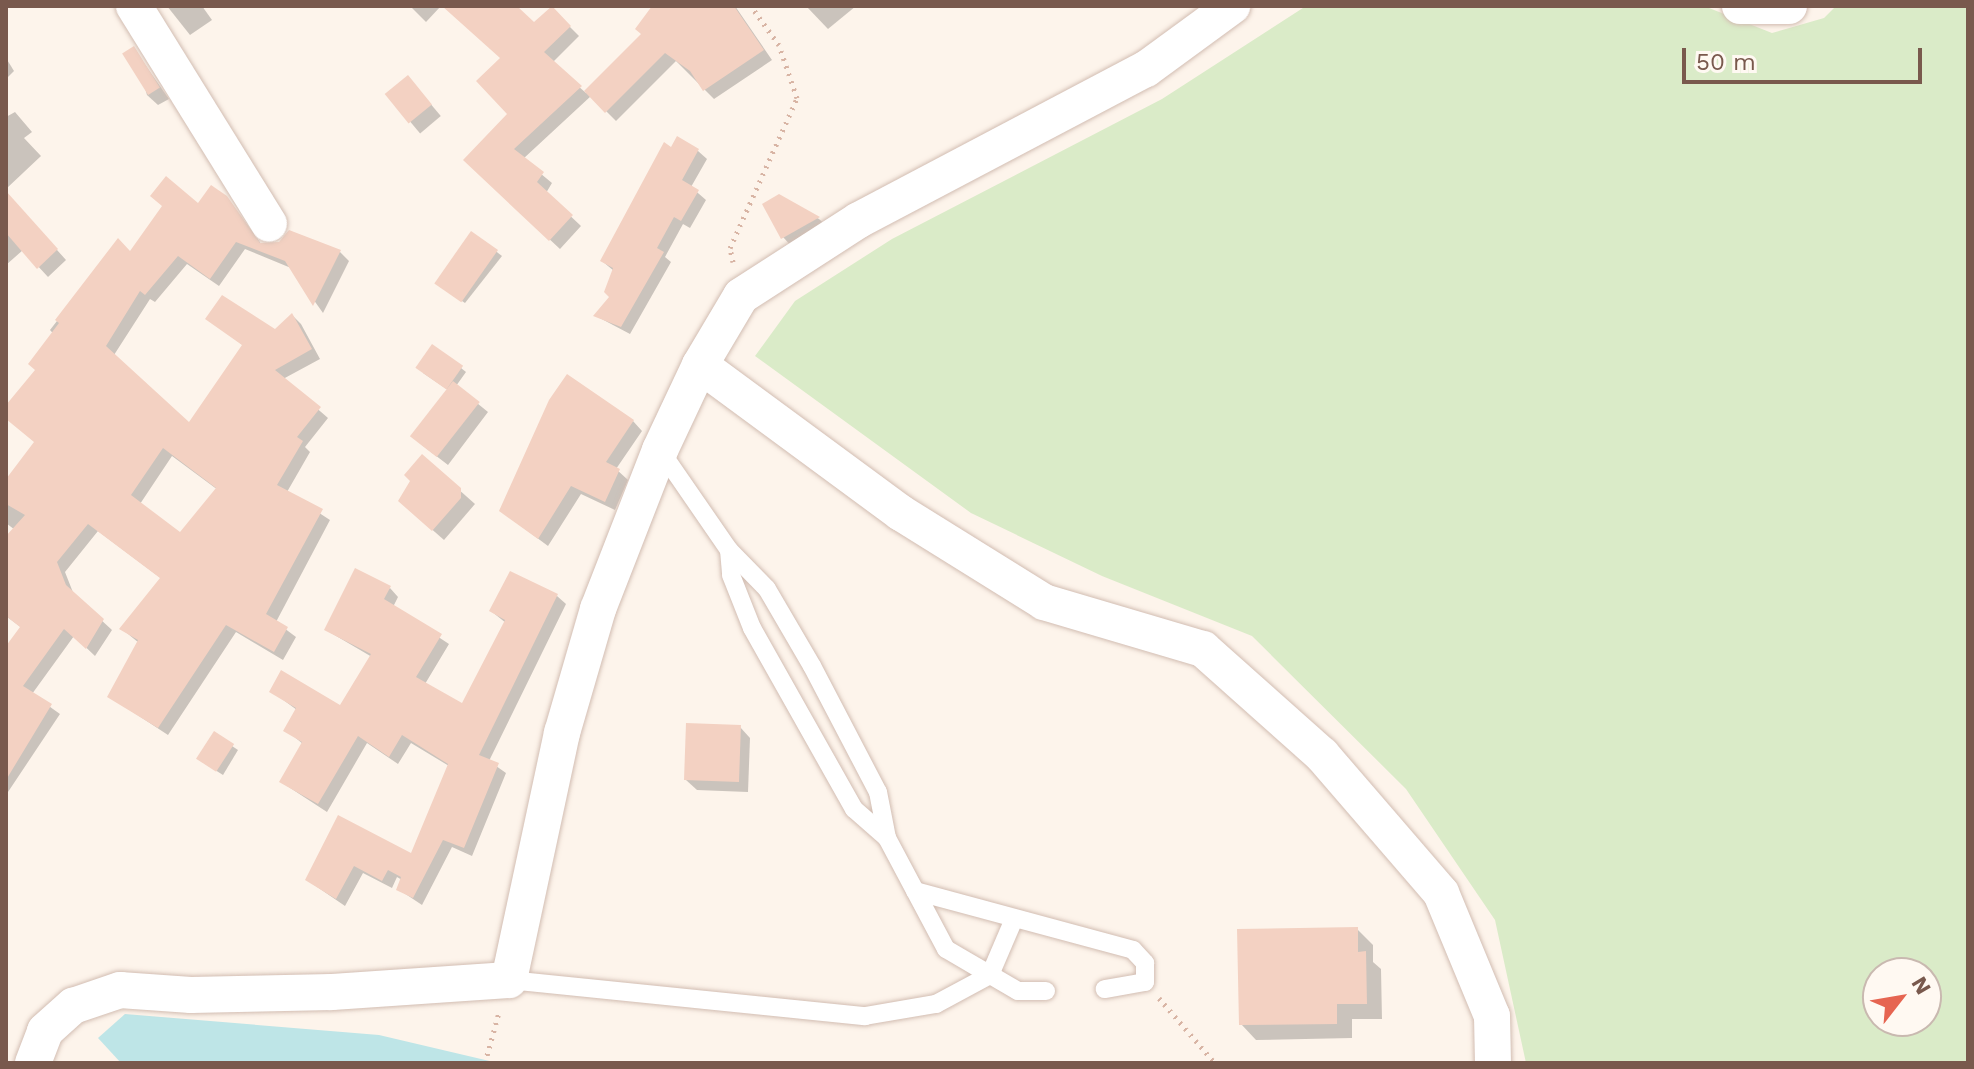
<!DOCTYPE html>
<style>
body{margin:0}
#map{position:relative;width:1974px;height:1069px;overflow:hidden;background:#fdf4eb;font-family:"Work Sans",sans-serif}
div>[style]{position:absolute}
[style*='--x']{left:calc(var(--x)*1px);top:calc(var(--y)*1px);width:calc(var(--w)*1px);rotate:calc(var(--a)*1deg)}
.green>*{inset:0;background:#daebc8}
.water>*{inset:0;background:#bee5e7}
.shadow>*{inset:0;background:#0003;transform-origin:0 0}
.building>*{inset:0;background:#f3d1c2;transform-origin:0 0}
.path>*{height:5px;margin-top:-2.5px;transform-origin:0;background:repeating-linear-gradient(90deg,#d8b4a4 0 2px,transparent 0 8px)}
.roads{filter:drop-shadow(0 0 2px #d2bdb2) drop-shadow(0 0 2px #d2bdb2)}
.service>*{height:18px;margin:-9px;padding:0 9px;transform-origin:9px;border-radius:9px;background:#fff}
.minor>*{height:36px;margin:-18px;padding:0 18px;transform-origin:18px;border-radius:18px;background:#fff}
span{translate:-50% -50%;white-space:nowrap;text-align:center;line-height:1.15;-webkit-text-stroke:7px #fff9f2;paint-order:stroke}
.frame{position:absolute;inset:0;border:8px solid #79594d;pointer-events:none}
.north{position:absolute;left:1862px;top:957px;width:80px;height:80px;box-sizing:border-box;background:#fff9f2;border:2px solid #c9b9b0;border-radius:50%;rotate:59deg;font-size:22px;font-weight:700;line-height:32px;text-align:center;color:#79594d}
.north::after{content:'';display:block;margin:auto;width:28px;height:36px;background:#e66551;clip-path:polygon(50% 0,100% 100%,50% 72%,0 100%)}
.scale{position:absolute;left:1682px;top:48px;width:240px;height:36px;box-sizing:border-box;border:4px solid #79594d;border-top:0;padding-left:10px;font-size:24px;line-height:28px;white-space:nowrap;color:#79594d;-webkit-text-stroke:6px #fff9f2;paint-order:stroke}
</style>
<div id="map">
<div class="green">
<div style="clip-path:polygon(evenodd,1306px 6px,1704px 6px,1772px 33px,1824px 18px,1836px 6px,1968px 6px,1968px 1063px,1526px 1063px,1495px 920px,1406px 789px,1252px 636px,1102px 576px,971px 513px,755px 356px,795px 301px,892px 239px,1162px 99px,1306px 6px,1878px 973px,1926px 973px,1926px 1021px,1878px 1021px,1878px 973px)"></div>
</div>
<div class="water">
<div style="clip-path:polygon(125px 1014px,379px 1035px,498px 1063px,121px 1063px,98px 1038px)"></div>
</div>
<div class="shadow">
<div style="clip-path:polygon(167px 6px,202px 6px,212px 20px,190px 35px)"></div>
<div style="clip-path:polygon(410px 6px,441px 6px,426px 22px)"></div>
<div style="clip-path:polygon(444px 6px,514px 6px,534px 24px,551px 8px,579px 36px,552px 63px,586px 93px,643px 35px,656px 6px,735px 6px,772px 60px,714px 99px,676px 61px,616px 121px,591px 96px,523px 159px,552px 183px,546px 193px,581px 226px,560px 249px,475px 170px,509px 114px,503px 59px)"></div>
<div style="clip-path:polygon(806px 6px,856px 6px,828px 29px)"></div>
<div style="clip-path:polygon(134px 49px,169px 99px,158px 105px,147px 95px)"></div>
<div style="clip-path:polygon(6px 58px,14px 71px,6px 79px)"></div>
<div style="left:408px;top:77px;width:51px;height:27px;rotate:50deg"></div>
<div style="clip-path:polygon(15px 112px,32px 132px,24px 138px,41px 156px,6px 189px,6px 117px)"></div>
<div style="clip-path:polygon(671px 150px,698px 151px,707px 159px,691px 187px,706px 200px,690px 228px,683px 224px,665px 257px,671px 262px,630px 334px,596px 316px,612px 297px,614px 271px,602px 261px)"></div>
<div style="clip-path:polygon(6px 193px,66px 260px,48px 277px,23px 250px,6px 265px)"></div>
<div style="clip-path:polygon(779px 196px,819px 219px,829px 228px,793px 248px,783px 237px)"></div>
<div style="clip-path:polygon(evenodd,226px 197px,262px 245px,280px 244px,289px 232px,340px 252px,349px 261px,323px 313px,291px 268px,245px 249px,219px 286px,187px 264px,155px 302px,150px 299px,114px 355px,189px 425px,244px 346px,208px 319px,275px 332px,292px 315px,301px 324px,320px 359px,283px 379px,328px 418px,305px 447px,310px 452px,287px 492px,330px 520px,276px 622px,296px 637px,283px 660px,236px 632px,168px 735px,110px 697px,139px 643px,122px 629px,162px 579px,98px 531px,65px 572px,74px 595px,112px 630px,95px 656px,74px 636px,32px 694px,60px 714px,6px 795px,6px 650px,22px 628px,6px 616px,6px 539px,15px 530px,6px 523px,6px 482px,36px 443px,6px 417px,6px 408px,110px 397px,50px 330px,119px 241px,131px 254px,198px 206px,226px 197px,172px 456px,218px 490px,180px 535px,140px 504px,172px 456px)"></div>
<div style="clip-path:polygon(472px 233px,502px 256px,465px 303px,438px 285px)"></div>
<div style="clip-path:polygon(461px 368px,466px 372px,456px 386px,488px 412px,448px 465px,422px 445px,448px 390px,423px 373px)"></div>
<div style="clip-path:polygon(633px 421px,642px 431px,616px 469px,628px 480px,615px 510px,581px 494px,548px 546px,501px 511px)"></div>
<div style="clip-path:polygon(422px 457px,475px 504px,444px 540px,411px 511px,412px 480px)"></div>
<div style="clip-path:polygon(390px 588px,398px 597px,393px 607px,449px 644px,425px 684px,463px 706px,506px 623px,491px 611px,557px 596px,566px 604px,489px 761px,506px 773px,472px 856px,452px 847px,422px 905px,398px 889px,402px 880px,397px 877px,392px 888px,363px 873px,345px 906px,307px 880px,339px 818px,412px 856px,449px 766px,411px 743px,398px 764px,367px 743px,327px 812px,281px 782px,303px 744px,286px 730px,297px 710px,271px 691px,341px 708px,372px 657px,326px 630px)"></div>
<div style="clip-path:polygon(740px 727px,750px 738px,748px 792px,697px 790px,686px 780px)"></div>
<div style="clip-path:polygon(214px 734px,238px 750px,223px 775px,204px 763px)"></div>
<div style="clip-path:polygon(1357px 929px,1373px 945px,1373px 962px,1381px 969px,1382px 1019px,1352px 1019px,1352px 1038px,1256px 1040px,1241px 1024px)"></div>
</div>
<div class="building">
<div style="clip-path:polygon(442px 6px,517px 6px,534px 22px,552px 6px,571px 26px,544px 52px,582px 86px,514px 149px,544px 172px,537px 182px,573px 215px,549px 241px,463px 160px,507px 114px,476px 81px,500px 58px)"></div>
<div style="clip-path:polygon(652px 6px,734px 6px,764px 50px,703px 91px,690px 71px,665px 53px,605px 113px,584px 91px,641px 34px,635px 29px)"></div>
<div style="left:134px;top:46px;width:49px;height:14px;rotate:58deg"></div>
<div style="left:408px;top:75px;width:38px;height:30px;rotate:51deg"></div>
<div style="clip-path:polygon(677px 136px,699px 149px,682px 180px,699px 190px,681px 221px,674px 217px,657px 248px,664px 252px,621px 327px,593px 316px,609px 297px,604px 292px,613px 268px,600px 261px,664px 142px,671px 147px)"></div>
<div style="clip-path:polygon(evenodd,166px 176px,198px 203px,211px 185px,227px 196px,260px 243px,279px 242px,289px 230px,341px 250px,313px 306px,285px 261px,236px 242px,210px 279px,178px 256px,145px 295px,140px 291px,106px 346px,189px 422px,242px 345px,205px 319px,222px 295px,275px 329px,292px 313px,312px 349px,275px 370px,321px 407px,297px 437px,303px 441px,277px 485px,323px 509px,266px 614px,288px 627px,274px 652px,226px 625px,158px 728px,107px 697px,138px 640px,119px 629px,160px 578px,88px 524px,57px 562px,66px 585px,104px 619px,86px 649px,64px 629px,23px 686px,52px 704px,6px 780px,6px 646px,20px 627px,6px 616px,6px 536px,25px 515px,6px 504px,6px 479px,34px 442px,6px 419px,6px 405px,35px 370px,28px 364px,59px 323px,55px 320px,118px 238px,130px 251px,162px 206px,150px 196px,166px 176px,163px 448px,216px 488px,180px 532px,131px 495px,163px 448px)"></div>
<div style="clip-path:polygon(6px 191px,58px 249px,37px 269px,6px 233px)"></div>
<div style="clip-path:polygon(779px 194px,820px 217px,781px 239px,762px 204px)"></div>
<div style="left:471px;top:231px;width:33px;height:64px;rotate:35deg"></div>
<div style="left:432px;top:344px;width:38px;height:29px;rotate:35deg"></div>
<div style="clip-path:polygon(567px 374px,634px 420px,606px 462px,620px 469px,605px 502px,571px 486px,538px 539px,499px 511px,549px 400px)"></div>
<div style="left:453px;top:381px;width:34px;height:70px;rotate:38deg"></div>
<div style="clip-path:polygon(422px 454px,461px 488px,461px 498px,432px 531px,398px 501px,410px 481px,404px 475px)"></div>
<div style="clip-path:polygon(355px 568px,391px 586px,384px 599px,442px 634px,416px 677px,462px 703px,505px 620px,489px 611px,510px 571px,558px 594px,479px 755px,499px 763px,464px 848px,443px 840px,413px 898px,396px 890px,401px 877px,388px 870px,382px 881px,354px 866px,336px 899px,305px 880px,338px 815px,411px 853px,448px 764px,402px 735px,389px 757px,358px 736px,318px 804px,279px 782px,302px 742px,283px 731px,296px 708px,269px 692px,281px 670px,340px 705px,371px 654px,324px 630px)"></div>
<div style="left:686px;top:723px;width:55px;height:57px;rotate:2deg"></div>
<div style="left:214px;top:731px;width:24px;height:33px;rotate:33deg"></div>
<div style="clip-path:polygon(1358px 927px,1358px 952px,1366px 951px,1367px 1004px,1337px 1004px,1337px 1024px,1239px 1025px,1237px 929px)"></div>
</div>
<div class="path">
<div style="--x:733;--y:262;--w:14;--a:-102"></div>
<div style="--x:730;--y:248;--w:164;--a:-65.9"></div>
<div style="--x:797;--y:98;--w:56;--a:-108.8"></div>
<div style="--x:779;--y:45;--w:48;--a:-125.7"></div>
<div style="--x:1159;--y:998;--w:86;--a:49.3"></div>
<div style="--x:485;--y:1063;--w:53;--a:-74.6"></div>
</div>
<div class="roads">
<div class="service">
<div style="--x:660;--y:450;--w:121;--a:55.4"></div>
<div style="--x:729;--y:550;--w:54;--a:45.7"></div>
<div style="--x:767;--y:589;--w:89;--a:59.7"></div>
<div style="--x:812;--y:666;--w:142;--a:62.4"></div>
<div style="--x:878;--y:792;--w:47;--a:78.9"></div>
<div style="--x:887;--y:838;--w:126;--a:62"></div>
<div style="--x:946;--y:949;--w:83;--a:30.3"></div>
<div style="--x:1018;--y:991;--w:28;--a:0"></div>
<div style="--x:729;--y:550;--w:25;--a:85"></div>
<div style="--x:731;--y:575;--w:57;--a:68.4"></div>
<div style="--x:752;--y:628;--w:208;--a:60.6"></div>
<div style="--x:854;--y:809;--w:44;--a:41.3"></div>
<div style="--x:915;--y:891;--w:226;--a:15.1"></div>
<div style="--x:1133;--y:950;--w:18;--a:47"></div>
<div style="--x:1145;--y:963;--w:19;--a:90"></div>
<div style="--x:1145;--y:982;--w:41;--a:170.1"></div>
<div style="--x:509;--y:980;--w:358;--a:5.8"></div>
<div style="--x:865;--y:1016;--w:72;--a:-9.6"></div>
<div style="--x:936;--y:1004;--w:61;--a:-28.2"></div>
<div style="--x:990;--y:975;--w:61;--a:-66.8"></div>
</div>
<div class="minor">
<div style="--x:134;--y:6;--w:256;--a:58.2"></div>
<div style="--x:1740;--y:6;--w:49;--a:0"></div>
<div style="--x:700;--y:365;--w:250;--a:36.4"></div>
<div style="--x:901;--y:513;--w:168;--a:31.9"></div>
<div style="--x:1044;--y:602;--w:166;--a:16.5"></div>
<div style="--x:1203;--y:649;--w:159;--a:41.7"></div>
<div style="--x:1322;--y:755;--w:182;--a:49.2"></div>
<div style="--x:1441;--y:893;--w:133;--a:67.5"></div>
<div style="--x:1492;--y:1016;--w:47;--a:88.8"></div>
<div style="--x:33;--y:1063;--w:34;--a:-69"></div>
<div style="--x:45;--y:1031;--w:38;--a:-42"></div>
<div style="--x:73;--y:1006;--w:50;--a:-18.8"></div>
<div style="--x:120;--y:990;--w:71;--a:4"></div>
<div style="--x:191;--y:995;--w:141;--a:-1.2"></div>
<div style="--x:332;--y:992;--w:177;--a:-3.9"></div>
<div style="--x:509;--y:980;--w:253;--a:-77.9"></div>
<div style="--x:562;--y:733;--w:129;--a:-73.8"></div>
<div style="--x:598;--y:609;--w:171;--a:-68.7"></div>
<div style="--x:660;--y:450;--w:94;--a:-64.8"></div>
<div style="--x:700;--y:365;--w:80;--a:-59.3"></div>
<div style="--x:741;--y:296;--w:140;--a:-32.8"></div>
<div style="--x:859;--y:220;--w:324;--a:-27.8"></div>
<div style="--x:1146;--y:69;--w:107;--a:-36.2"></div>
</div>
</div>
<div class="frame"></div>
<div class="north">N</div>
<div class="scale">50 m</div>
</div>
